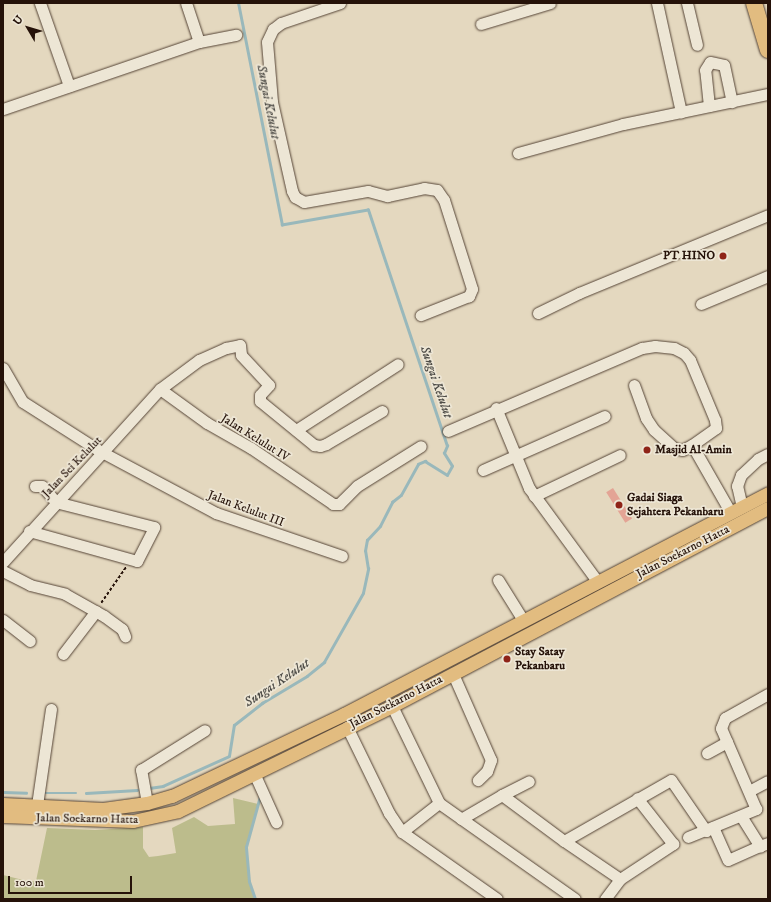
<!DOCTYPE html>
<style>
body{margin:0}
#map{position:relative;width:771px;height:902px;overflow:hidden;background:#e4d8bf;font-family:"IM FELL DW Pica",serif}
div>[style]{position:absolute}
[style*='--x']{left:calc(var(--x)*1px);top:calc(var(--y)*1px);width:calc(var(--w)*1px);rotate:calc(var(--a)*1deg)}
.green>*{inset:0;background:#bcbc8c}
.stream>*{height:2.5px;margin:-1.25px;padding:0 1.25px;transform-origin:1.25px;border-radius:1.25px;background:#99b8bb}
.building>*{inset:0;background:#e3a495;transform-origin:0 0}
.path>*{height:1.5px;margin-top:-0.75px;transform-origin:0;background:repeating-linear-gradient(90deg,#251209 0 3px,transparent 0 5px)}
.roads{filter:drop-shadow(0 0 1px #554436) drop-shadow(0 0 1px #554436)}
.minor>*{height:11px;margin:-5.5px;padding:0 5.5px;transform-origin:5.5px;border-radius:5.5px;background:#ede6d5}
.major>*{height:13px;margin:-6.5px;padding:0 6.5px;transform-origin:6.5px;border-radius:6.5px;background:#e2bc80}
.highway>*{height:16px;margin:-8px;padding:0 8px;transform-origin:8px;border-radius:8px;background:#e2bc80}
.dots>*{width:11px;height:11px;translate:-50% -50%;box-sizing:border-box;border:2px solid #ede6d5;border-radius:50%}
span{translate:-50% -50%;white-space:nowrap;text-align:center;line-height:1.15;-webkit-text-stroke:3.5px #ede6d5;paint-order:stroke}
.poi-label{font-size:12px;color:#251209;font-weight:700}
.right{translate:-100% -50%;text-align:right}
.left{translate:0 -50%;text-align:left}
.street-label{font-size:12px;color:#251209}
.water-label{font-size:13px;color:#4e4c47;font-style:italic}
.frame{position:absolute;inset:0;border:4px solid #251209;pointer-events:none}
.north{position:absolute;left:8px;top:8px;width:40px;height:40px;-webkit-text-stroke:3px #ede6d5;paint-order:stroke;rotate:308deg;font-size:11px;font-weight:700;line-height:16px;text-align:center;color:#251209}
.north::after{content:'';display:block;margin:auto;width:14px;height:18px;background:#251209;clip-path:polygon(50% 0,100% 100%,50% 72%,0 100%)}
.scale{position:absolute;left:8px;top:876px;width:124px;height:18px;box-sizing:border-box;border:2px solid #251209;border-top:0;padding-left:5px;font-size:12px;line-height:14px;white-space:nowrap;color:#251209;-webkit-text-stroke:3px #ede6d5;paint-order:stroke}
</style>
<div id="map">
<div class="green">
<div style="clip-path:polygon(233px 798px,258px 804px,246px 847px,249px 882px,255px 899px,3px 899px,3px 875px,27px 881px,36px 881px,47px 828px,95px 830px,143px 827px,143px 848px,149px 857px,158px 856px,176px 853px,172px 828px,194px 817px,208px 826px,235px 824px)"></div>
</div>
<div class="stream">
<div style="--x:149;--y:788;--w:14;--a:-8"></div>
<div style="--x:163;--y:786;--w:72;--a:-24.4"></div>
<div style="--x:229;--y:756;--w:31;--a:-81"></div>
<div style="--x:234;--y:725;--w:36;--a:-38"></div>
<div style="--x:262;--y:703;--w:52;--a:-31"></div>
<div style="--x:307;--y:676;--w:22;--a:-39"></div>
<div style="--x:324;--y:662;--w:79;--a:-60.5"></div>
<div style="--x:363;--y:593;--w:25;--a:-78"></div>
<div style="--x:368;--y:569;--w:18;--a:-99"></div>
<div style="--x:365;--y:551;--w:11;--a:-80"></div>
<div style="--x:367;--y:540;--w:19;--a:-47"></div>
<div style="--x:380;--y:526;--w:27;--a:-63"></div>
<div style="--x:392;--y:502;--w:11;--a:-38"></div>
<div style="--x:401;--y:495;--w:35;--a:-61"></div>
<div style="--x:418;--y:464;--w:8;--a:-23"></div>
<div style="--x:425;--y:461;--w:26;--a:32"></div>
<div style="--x:447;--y:475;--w:10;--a:-61"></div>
<div style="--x:452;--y:466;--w:15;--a:-122"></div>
<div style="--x:444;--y:453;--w:8;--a:-67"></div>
<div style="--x:447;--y:446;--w:249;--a:-108.5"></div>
<div style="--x:368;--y:210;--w:87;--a:170.1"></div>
<div style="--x:282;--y:225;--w:226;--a:-101.2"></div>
<div style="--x:3;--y:792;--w:23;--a:2"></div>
<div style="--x:43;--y:793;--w:33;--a:0"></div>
<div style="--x:86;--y:793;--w:51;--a:-3.4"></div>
<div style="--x:255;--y:899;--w:18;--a:-109"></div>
<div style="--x:249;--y:882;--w:35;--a:-95"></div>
<div style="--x:246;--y:847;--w:53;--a:-74.6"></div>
</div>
<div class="building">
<div style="left:613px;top:488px;width:36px;height:8px;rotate:58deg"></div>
</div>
<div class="path">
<div style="--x:101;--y:603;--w:44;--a:-55.2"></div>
</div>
<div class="roads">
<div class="minor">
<div style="--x:40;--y:3;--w:88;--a:70.7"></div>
<div style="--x:340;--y:3;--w:62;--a:161.3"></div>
<div style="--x:281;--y:23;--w:10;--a:143"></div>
<div style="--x:273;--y:29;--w:14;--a:115"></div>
<div style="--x:267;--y:42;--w:60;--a:85.2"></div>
<div style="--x:272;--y:102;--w:91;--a:77.3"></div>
<div style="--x:292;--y:191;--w:7;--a:63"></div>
<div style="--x:295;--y:197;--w:10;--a:29"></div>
<div style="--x:304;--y:202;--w:65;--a:-9.8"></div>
<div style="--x:368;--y:191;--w:20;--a:15"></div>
<div style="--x:387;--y:196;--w:38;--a:-12"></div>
<div style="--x:424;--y:188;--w:13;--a:9"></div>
<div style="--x:437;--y:190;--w:12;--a:55"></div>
<div style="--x:444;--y:200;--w:93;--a:72.5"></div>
<div style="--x:472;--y:289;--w:8;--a:113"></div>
<div style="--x:469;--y:296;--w:52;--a:158.4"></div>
<div style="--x:657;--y:3;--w:112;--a:77.6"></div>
<div style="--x:687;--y:3;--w:43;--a:76.6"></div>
<div style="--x:481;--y:24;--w:72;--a:-16.9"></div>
<div style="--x:199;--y:42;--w:38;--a:-11"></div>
<div style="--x:709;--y:106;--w:36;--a:-96"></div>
<div style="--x:705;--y:70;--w:9;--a:-58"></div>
<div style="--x:710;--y:62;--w:14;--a:12"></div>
<div style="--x:724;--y:65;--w:38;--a:78"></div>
<div style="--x:3;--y:109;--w:207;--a:-18.9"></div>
<div style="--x:199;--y:42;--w:41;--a:-108.4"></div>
<div style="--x:518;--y:153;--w:109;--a:-15.4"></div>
<div style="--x:623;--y:124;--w:148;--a:-11.7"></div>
<div style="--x:701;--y:304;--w:73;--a:-22.7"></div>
<div style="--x:538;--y:313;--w:46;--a:-26"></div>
<div style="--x:579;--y:293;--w:204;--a:-22.4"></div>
<div style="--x:3;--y:368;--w:39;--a:60"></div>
<div style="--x:23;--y:402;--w:89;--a:32.6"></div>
<div style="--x:98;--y:450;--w:134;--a:28.1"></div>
<div style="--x:216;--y:513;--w:133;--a:18.8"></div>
<div style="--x:160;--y:389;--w:58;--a:35.9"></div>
<div style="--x:207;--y:423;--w:51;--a:29.6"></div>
<div style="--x:251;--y:448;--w:99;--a:34.3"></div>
<div style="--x:333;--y:504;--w:6;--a:0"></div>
<div style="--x:339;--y:504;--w:25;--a:-45"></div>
<div style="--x:357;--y:486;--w:75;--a:-32"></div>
<div style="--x:496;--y:408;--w:87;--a:67.6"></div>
<div style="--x:529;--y:488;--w:115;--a:53.8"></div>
<div style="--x:296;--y:430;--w:121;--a:-32.9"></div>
<div style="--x:448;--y:431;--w:211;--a:-23.2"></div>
<div style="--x:642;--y:348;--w:13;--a:-9"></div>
<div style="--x:655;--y:346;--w:19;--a:6"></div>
<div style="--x:674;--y:348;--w:11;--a:27"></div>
<div style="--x:684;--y:353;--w:9;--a:49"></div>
<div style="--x:690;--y:360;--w:65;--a:67.4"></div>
<div style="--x:715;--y:420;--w:8;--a:83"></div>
<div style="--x:716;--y:428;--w:29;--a:145"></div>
<div style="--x:692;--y:445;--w:11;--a:153"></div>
<div style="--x:682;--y:450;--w:8;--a:-166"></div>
<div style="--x:674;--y:448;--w:27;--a:-138"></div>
<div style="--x:654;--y:430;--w:14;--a:-124"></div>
<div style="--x:646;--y:418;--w:35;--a:-110"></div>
<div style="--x:692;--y:445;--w:78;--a:60.2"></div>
<div style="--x:483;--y:470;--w:133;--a:-23.9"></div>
<div style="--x:534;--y:496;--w:95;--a:-25.5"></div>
<div style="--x:742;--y:507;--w:22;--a:-103"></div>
<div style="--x:737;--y:486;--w:12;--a:-70"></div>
<div style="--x:741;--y:475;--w:23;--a:-43"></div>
<div style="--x:758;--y:459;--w:11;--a:-27"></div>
<div style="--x:29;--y:531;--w:112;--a:15.5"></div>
<div style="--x:137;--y:561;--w:38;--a:-63"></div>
<div style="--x:154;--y:527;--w:101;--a:-165.7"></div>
<div style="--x:56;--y:502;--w:21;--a:-131"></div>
<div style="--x:42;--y:486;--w:7;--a:180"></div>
<div style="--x:3;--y:562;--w:234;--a:-47.8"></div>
<div style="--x:160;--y:389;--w:49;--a:-36.6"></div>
<div style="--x:199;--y:360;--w:30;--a:-24"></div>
<div style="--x:226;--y:348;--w:14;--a:-12"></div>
<div style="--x:240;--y:345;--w:10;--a:84"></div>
<div style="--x:241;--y:355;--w:41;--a:47"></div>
<div style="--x:269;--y:385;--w:13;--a:132"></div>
<div style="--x:260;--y:395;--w:6;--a:90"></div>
<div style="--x:260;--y:401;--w:70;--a:39.2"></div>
<div style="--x:314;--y:445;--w:6;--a:9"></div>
<div style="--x:320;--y:446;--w:6;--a:-18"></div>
<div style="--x:326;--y:444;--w:65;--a:-30.5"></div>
<div style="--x:3;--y:571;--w:30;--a:27"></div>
<div style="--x:30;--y:585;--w:36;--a:14"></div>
<div style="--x:65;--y:594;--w:45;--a:29.4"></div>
<div style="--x:104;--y:616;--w:22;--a:36"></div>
<div style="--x:122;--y:629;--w:8;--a:67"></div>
<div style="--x:498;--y:580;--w:47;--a:58"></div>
<div style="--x:3;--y:620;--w:34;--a:38"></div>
<div style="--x:63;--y:654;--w:54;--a:-52.5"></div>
<div style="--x:453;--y:674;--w:94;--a:66.2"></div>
<div style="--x:491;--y:760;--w:12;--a:110"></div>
<div style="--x:487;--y:771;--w:13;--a:135"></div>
<div style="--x:392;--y:706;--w:108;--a:64.1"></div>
<div style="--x:439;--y:803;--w:166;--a:35.2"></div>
<div style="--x:347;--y:727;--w:96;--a:64"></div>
<div style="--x:389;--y:813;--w:23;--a:56"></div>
<div style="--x:402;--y:832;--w:116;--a:35.2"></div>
<div style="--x:707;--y:753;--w:23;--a:-29"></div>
<div style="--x:254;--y:773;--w:54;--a:65.8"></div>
<div style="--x:749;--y:791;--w:21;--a:-28"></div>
<div style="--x:502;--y:795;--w:30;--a:-27"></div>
<div style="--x:147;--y:803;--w:34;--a:-100"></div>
<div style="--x:141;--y:770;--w:75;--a:-32"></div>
<div style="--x:37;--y:805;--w:97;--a:-81.7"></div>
<div style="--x:741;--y:816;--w:36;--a:58"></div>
<div style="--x:760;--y:846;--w:9;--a:-21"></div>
<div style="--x:461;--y:819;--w:48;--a:-30.3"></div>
<div style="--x:502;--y:795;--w:77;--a:36.6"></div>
<div style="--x:713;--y:827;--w:36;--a:66"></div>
<div style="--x:728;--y:860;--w:35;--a:-24"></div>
<div style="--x:402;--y:832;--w:47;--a:-38.1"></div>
<div style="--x:688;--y:837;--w:74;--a:-22.4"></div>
<div style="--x:756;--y:809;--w:88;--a:-113.4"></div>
<div style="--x:721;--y:728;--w:11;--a:-68"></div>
<div style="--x:725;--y:718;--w:49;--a:-29.2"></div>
<div style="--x:620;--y:879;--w:64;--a:-33.4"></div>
<div style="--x:673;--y:844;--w:58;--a:-128"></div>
<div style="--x:605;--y:899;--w:25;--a:-53"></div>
<div style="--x:620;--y:879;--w:68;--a:-145.8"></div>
<div style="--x:564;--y:841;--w:123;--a:-29.7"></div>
<div style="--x:671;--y:780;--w:62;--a:55.5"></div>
</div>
<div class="major">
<div style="--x:3;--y:804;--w:100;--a:2.9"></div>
<div style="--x:103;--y:809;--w:44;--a:-7.8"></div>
<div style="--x:147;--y:803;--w:26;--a:-16"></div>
<div style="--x:172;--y:796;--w:191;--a:-25.5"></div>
<div style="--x:344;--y:714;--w:478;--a:-27.5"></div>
<div style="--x:3;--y:816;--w:130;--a:2.2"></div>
<div style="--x:133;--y:821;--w:46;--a:-12.5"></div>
<div style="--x:178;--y:811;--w:238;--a:-26.1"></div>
<div style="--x:392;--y:706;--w:425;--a:-27.8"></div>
</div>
<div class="highway">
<div style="--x:754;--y:3;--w:49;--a:73.4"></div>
</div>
</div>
<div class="dots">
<div style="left:723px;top:256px;background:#8f2418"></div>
<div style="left:647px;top:450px;background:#8f2418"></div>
<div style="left:619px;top:505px;background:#8f2418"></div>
<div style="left:507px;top:659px;background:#8f2418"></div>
</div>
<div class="poi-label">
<span class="right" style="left:715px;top:256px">PT HINO</span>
<span class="left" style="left:655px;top:450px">Masjid Al-Amin</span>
<span class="left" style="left:627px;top:505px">Gadai Siaga<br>Sejahtera Pekanbaru</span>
<span class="left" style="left:515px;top:659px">Stay Satay<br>Pekanbaru</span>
</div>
<div class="street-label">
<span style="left:255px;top:438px;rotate:32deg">Jalan Kelulut IV</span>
<span style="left:72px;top:467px;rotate:-46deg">Jalan Sei Kelulut</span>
<span style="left:246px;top:509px;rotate:21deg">Jalan Kelulut III</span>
<span style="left:683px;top:552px;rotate:-27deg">Jalan Soekarno Hatta</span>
<span style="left:396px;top:702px;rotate:-27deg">Jalan Soekarno Hatta</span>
<span style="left:87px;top:819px;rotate:1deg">Jalan Soekarno Hatta</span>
</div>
<div class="water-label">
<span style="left:268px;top:102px;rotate:79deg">Sungai Kelulut</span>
<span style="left:436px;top:382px;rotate:71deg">Sungai Kelulut</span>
<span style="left:277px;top:683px;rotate:-34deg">Sungai Kelulut</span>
</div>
<div class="frame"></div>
<div class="north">U</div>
<div class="scale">100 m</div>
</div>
